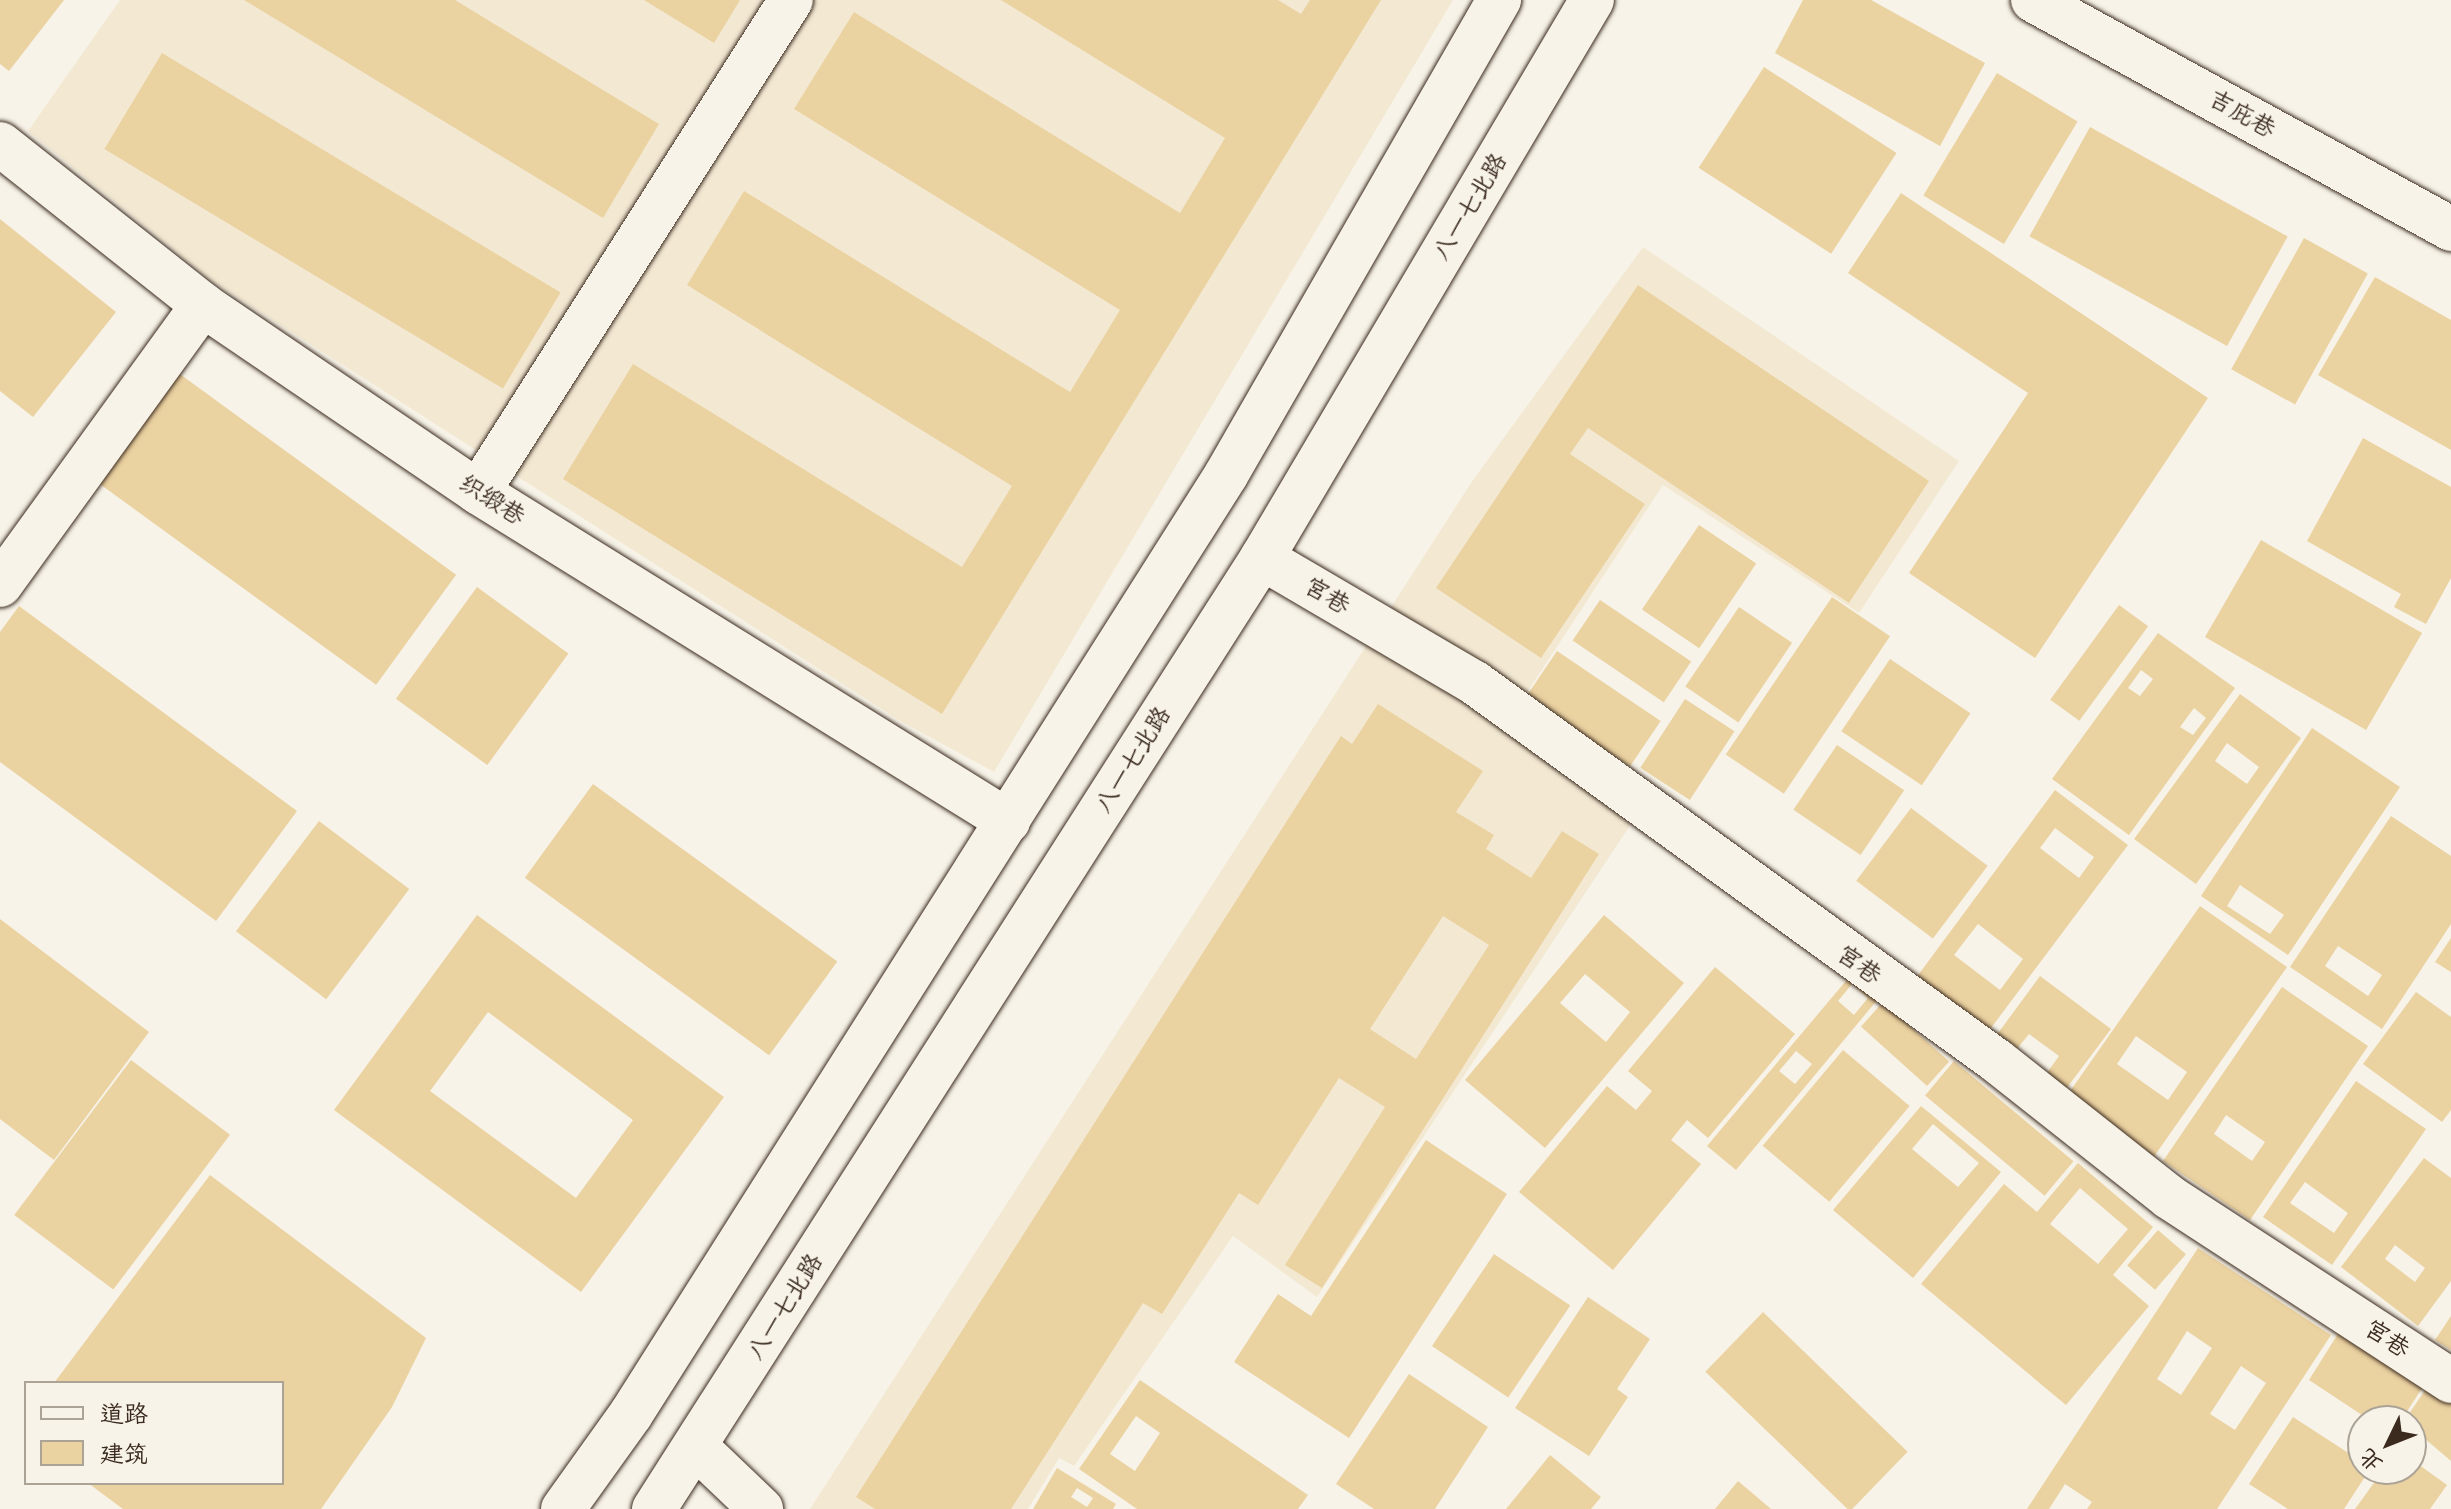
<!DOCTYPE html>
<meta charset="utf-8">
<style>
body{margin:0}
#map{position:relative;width:2451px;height:1509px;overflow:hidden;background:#f7f3e8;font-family:"Comic Neue","LXGW WenKai TC",sans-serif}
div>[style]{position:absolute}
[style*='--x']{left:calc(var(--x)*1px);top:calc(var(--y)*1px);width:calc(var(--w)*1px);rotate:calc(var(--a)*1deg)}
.built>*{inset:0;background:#f3e9d3}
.building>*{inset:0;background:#ebd2a1;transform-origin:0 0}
.roads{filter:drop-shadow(0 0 2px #3b2a1e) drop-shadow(0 0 2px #3b2a1e)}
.pedestrian>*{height:44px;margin:-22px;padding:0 22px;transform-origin:22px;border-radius:22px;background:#f7f3e8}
.minor>*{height:44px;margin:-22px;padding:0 22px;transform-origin:22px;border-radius:22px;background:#f7f3e8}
.tertiary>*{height:44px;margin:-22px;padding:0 22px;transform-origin:22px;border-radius:22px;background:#f7f3e8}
.secondary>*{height:44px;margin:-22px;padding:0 22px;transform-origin:22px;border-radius:22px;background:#f7f3e8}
span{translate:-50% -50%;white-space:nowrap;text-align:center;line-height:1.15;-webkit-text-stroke:6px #f7f3e8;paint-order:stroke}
.street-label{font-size:24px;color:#3b2a1e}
.legend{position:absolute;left:24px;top:1381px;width:260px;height:104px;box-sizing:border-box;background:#f7f3e8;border:2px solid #aca397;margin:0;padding:10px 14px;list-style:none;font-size:24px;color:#3b2a1e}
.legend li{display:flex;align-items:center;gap:16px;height:40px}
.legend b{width:40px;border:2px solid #aca397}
.north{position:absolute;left:2347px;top:1405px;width:80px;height:80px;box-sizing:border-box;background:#f7f3e8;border:2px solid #aca397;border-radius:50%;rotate:227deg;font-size:22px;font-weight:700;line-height:32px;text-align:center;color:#3b2a1e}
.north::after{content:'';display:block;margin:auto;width:28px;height:36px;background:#3b2a1e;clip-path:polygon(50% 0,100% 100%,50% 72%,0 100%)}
</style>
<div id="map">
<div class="built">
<div style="clip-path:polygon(120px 0,1453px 0,994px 772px,902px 722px,213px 282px,28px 131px)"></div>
<div style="clip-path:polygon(1643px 247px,1959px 461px,1859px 613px,1663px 485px,1522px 700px,1655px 788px,1317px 1297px,1233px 1236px,1074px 1466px,1059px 1458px,1028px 1509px,810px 1509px,1473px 480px)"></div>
</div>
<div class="building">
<div style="clip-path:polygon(0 0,64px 0,9px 71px,0 64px)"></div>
<div style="clip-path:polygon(244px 0,455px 0,659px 124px,603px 218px)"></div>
<div style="clip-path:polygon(644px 0,740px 0,714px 43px)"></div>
<div style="clip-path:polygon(1001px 0,1278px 0,1301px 14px,1310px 0,1381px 0,942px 714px,563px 479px,633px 364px,962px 567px,1012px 486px,687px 285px,744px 191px,1070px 392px,1120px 310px,794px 109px,854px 12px,1180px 213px,1225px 138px)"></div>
<div style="clip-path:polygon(1803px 0,1871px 0,1985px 63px,1940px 146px,1775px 53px)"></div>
<div style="left:162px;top:53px;width:465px;height:112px;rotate:31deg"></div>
<div style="left:1764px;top:67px;width:158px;height:120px;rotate:33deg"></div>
<div style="left:1997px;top:73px;width:94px;height:143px;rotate:31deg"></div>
<div style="left:2090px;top:127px;width:226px;height:125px;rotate:29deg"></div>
<div style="clip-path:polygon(1901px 193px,2208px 398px,2035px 658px,1909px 573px,2028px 393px,1848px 273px)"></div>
<div style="clip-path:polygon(0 219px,116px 312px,33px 417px,0 391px)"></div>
<div style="left:2304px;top:238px;width:73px;height:150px;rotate:29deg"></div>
<div style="clip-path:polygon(2375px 277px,2451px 320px,2451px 450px,2318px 375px)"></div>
<div style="clip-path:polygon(1638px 285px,1929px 481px,1849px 603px,1588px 428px,1570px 454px,1645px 504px,1541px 658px,1436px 588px)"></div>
<div style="left:177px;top:372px;width:345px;height:136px;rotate:36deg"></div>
<div style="clip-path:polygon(2363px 438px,2451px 487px,2451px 578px,2426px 624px,2394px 607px,2401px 594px,2307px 541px)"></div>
<div style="left:1699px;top:525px;width:69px;height:102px;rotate:34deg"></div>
<div style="left:2261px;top:540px;width:186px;height:112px;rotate:30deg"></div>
<div style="left:477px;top:587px;width:113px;height:138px;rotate:36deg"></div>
<div style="left:1832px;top:597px;width:70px;height:190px;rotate:34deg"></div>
<div style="left:1600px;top:600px;width:110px;height:49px;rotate:34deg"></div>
<div style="left:2119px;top:605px;width:36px;height:117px;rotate:36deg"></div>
<div style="clip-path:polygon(19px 606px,297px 811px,216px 921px,0 762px,0 632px)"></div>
<div style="left:1739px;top:607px;width:64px;height:96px;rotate:34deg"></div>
<div style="clip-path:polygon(evenodd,2158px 633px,2235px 688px,2129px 835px,2052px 779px,2158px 633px,2141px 670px,2153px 679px,2140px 696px,2128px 688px,2141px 670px,2158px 633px,2194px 708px,2206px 718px,2193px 735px,2180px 727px,2194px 708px)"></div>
<div style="left:1557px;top:651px;width:125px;height:55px;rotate:34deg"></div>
<div style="left:1890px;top:659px;width:97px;height:87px;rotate:34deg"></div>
<div style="clip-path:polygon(evenodd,2240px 694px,2301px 738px,2196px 884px,2134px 839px,2240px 694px,2227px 743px,2259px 767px,2247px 784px,2215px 761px,2227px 743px)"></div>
<div style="left:1685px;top:699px;width:59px;height:82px;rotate:33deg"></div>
<div style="clip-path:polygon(evenodd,1378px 704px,1483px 771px,1456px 812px,1494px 835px,1486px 849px,1531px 878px,1562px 831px,1599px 854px,1322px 1288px,1285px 1265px,1385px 1107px,1339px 1078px,1258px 1205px,1239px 1193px,1162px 1314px,1143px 1303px,1011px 1509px,875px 1509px,856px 1497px,1341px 736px,1352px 744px,1378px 704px,1443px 916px,1489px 945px,1416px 1059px,1370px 1029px,1443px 916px)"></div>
<div style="clip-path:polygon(evenodd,2312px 728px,2400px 787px,2288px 955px,2201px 896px,2312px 728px,2240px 885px,2284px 915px,2270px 934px,2227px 906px,2240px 885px)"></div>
<div style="left:1837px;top:745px;width:81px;height:78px;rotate:34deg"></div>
<div style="left:593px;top:784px;width:302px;height:116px;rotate:36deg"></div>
<div style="clip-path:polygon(evenodd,2055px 790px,2128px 845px,1985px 1036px,1913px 982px,2055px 790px,2055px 828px,2094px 857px,2079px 878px,2040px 848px,2055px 828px,2055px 790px,1978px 924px,2023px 959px,2000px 990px,1954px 955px,1978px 924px)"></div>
<div style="left:1911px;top:808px;width:96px;height:91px;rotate:37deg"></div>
<div style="clip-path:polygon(evenodd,2391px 816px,2451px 856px,2451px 924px,2382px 1029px,2290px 967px,2391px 816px,2338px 946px,2382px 975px,2368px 996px,2325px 966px,2338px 946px)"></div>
<div style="left:319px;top:821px;width:113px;height:138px;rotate:37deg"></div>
<div style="clip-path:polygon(evenodd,2200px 906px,2287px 967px,2153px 1158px,2066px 1097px,2200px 906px,2136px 1036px,2187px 1072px,2168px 1100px,2117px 1064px,2136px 1036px)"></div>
<div style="clip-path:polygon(evenodd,477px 915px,724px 1097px,581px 1292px,334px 1110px,477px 915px,488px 1012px,633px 1120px,576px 1198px,430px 1091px,488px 1012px)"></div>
<div style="clip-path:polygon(evenodd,1604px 915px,1684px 983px,1545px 1148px,1465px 1080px,1604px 915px,1585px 974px,1630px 1012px,1606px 1042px,1560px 1003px,1585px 974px)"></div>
<div style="clip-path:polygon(0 919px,149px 1032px,54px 1160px,0 1119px)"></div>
<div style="clip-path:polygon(2451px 938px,2451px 972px,2435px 962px)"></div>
<div style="clip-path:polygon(1715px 967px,1795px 1034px,1708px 1138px,1687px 1120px,1671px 1140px,1701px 1164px,1613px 1270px,1519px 1192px,1607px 1086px,1636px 1110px,1652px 1091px,1628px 1071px)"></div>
<div style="clip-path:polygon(evenodd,1850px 976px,1878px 999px,1736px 1170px,1707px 1146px,1850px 976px,1852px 984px,1868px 998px,1854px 1015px,1838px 1001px,1852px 984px,1850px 976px,1796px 1051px,1812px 1064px,1795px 1084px,1779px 1071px,1796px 1051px)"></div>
<div style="clip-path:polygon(evenodd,2040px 976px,2111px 1029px,2063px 1093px,1993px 1040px,2040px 976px,2029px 1034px,2059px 1056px,2047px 1073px,2016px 1050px,2029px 1034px)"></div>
<div style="clip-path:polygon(evenodd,2282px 987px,2368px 1046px,2250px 1220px,2163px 1161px,2282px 987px,2226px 1115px,2265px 1142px,2252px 1161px,2214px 1134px,2226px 1115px)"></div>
<div style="clip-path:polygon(2416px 992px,2451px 1017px,2451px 1110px,2442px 1122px,2363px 1064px)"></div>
<div style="left:1883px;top:1002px;width:89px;height:33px;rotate:42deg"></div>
<div style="left:1843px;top:1050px;width:87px;height:125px;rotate:40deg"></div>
<div style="left:131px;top:1060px;width:124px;height:194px;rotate:37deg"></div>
<div style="left:1954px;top:1061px;width:156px;height:45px;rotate:40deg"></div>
<div style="clip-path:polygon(evenodd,2356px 1081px,2426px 1129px,2332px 1265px,2263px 1217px,2356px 1081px,2305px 1182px,2348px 1213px,2334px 1233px,2290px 1203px,2305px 1182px)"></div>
<div style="clip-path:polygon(evenodd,1921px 1106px,2001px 1172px,1913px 1278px,1833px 1210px,1921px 1106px,1933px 1124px,1979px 1163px,1958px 1187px,1912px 1149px,1933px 1124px)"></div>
<div style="clip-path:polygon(1426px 1140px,1507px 1194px,1349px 1438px,1234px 1362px,1278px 1294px,1311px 1316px)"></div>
<div style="clip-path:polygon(evenodd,2424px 1158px,2451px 1178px,2451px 1281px,2418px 1326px,2341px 1267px,2424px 1158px,2395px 1245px,2425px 1268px,2415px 1282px,2385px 1259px,2395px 1245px)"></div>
<div style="clip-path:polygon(evenodd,2078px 1163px,2153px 1227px,2113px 1275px,2149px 1306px,2066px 1405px,1921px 1284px,2004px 1184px,2037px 1212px,2078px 1163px,2080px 1188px,2128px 1229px,2098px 1264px,2050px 1224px,2080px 1188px)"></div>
<div style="clip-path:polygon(210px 1175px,426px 1338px,392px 1407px,321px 1509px,123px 1509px,88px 1483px,282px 1483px,282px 1383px,54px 1383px)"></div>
<div style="left:2158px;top:1230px;width:37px;height:47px;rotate:41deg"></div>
<div style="clip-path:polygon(evenodd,2198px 1248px,2331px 1335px,2217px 1509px,2087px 1509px,2092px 1502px,2065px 1484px,2049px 1509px,2027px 1509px,2198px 1248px,2187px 1331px,2212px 1348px,2181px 1395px,2157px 1379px,2187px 1331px,2198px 1248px,2241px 1366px,2266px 1383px,2235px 1430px,2210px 1414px,2241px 1366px)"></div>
<div style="left:1494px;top:1254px;width:92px;height:111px;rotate:34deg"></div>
<div style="clip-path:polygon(1588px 1297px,1650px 1339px,1617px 1389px,1628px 1397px,1589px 1456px,1515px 1408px)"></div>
<div style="left:1763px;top:1312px;width:201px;height:83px;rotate:44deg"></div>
<div style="clip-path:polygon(2451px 1316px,2451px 1350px,2435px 1340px)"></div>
<div style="clip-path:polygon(2341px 1329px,2424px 1385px,2401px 1421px,2371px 1421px,2309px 1380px)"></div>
<div style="clip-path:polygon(1409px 1374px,1488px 1427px,1435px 1509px,1374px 1509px,1336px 1484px)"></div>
<div style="clip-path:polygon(evenodd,1140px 1380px,1308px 1495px,1298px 1509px,1137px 1509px,1079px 1469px,1140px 1380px,1136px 1416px,1160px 1433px,1135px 1471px,1110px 1454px,1136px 1416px)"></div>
<div style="clip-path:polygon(2430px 1383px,2451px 1398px,2451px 1461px,2404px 1421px)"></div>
<div style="clip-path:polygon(2293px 1417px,2353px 1456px,2363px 1441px,2363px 1469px,2370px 1469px,2344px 1509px,2288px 1509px,2249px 1484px)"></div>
<div style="clip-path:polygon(1550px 1455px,1601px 1497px,1591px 1509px,1506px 1509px)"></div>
<div style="clip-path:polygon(2411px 1459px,2447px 1485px,2430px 1509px,2355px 1509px,2384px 1469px,2411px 1469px)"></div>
<div style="clip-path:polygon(evenodd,1057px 1468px,1116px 1504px,1113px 1509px,1033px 1509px,1057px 1468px,1077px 1488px,1093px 1498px,1087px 1507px,1071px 1497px,1077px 1488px)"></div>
<div style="clip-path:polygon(1738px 1481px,1771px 1509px,1715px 1509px)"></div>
</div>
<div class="roads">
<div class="pedestrian">
<div style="--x:478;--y:492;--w:583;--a:-57.54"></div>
<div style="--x:1262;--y:558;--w:247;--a:30.4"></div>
<div style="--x:1475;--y:683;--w:644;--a:35.91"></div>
<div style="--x:1997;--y:1061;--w:219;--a:38.3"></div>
<div style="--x:2169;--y:1197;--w:337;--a:33.1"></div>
<div style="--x:696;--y:1447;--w:90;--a:43.6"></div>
</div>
<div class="minor">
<div style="--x:0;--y:144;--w:259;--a:38.4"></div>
<div style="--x:203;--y:305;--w:333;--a:34.2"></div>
<div style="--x:478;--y:492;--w:624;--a:31.83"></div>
<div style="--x:0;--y:585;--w:346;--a:-54.1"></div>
</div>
<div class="tertiary">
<div style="--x:2033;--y:0;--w:477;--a:28.7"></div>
</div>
<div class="secondary">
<div style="--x:563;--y:1509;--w:117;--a:-54.4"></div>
<div style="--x:631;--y:1414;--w:1112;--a:-57.64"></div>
<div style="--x:1226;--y:475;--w:548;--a:-60.11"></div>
<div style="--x:654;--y:1509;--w:1129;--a:-57.41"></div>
<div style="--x:1262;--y:558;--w:648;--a:-59.4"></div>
</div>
</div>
<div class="street-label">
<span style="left:2242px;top:114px;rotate:29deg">吉庇巷</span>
<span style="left:1470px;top:207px;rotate:-59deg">八一七北路</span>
<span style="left:492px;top:500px;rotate:32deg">织缎巷</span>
<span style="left:1327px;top:596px;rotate:30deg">宫巷</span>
<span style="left:1133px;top:760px;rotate:-58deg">八一七北路</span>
<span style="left:1859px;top:965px;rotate:35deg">宫巷</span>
<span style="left:785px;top:1307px;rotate:-58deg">八一七北路</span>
<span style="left:2387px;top:1339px;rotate:33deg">宫巷</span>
</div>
<ul class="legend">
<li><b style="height:10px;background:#f7f3e8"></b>道路</li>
<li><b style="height:22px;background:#ebd2a1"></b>建筑</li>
</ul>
<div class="north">北</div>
</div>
